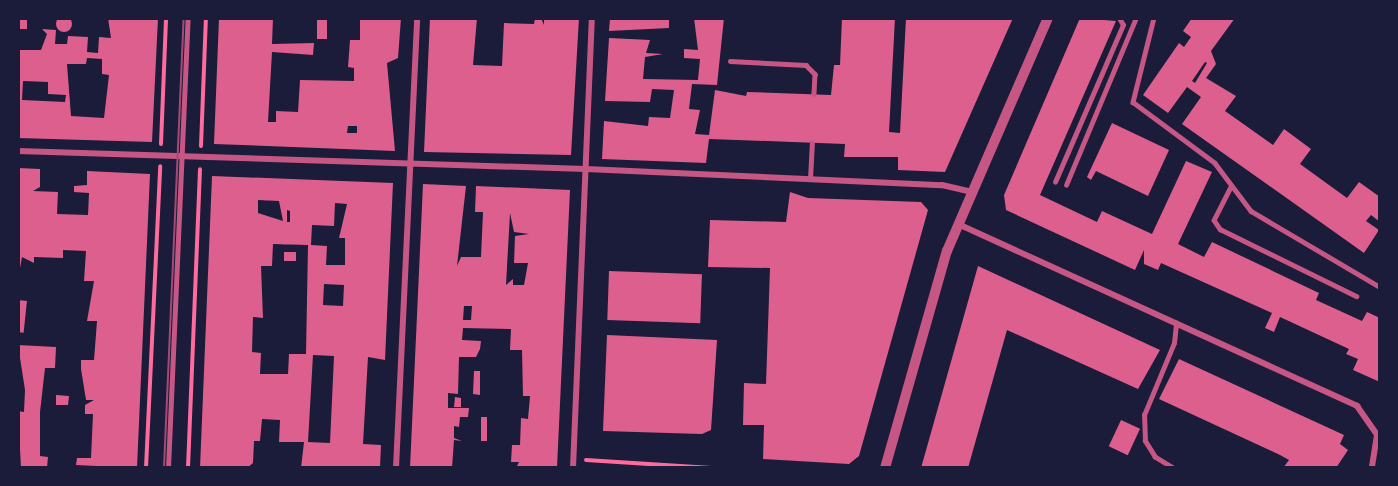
<!DOCTYPE html>
<style>
body{margin:0}
#map{position:relative;width:1398px;height:486px;overflow:hidden;background:#1b1b3a;font-family:"Zilla Slab",serif}
div>[style]{position:absolute}
[style*='--x']{left:calc(var(--x)*1px);top:calc(var(--y)*1px);width:calc(var(--w)*1px);rotate:calc(var(--a)*1deg)}
.building>*{inset:0;background:#dd5f8e;transform-origin:0 0}
.round{border-radius:50%}
.path>*{height:4px;margin:-2px;padding:0 2px;transform-origin:2px;border-radius:2px;background:#ff6b9d}
.service>*{height:4.5px;margin:-2.25px;padding:0 2.25px;transform-origin:2.25px;border-radius:2.25px;background:#c65784}
.pedestrian>*{height:5px;margin:-2.5px;padding:0 2.5px;transform-origin:2.5px;border-radius:2.5px;background:#c65784}
.minor>*{height:6px;margin:-3px;padding:0 3px;transform-origin:3px;border-radius:3px;background:#c65784}
.tertiary>*{height:10px;margin:-5px;padding:0 5px;transform-origin:5px;border-radius:5px;background:#c65784}
.tram>*{height:1.5px;margin:-0.75px;padding:0 0.75px;transform-origin:0.75px;border-radius:0.75px;background:#a44b75}
span{translate:-50% -50%;white-space:nowrap;text-align:center;line-height:1.15;-webkit-text-stroke:4.5px #1b1b3a;paint-order:stroke}
.frame{position:absolute;inset:0;border:20px solid #1b1b3a;pointer-events:none}
</style>
<div id="map">
<div class="building">
<div class="round" style="left:56px;top:16px;width:16px;height:16px"></div>
<div style="left:18px;top:18px;width:9px;height:11px"></div>
<div style="clip-path:polygon(evenodd,108px 18px,158px 18px,152px 142px,18px 138px,18px 50px,41px 50px,47px 34px,42px 29px,56px 30px,55px 44px,67px 44px,68px 36px,88px 37px,87px 52px,98px 53px,99px 37px,111px 38px,108px 18px,87px 58px,102px 59px,102px 74px,109px 75px,104px 118px,71px 116px,67px 64px,86px 64px,87px 58px,108px 18px,23px 81px,48px 82px,48px 94px,66px 95px,65px 102px,22px 100px,23px 81px)"></div>
<div style="clip-path:polygon(evenodd,219px 18px,273px 18px,272px 44px,314px 43px,313px 55px,272px 52px,268px 122px,276px 122px,276px 111px,298px 112px,300px 80px,354px 81px,354px 68px,348px 67px,350px 40px,360px 40px,360px 18px,401px 18px,398px 58px,387px 63px,395px 151px,214px 144px,219px 18px,348px 126px,357px 126px,357px 133px,347px 133px,348px 126px)"></div>
<div style="left:317px;top:18px;width:10px;height:21px"></div>
<div style="clip-path:polygon(430px 18px,477px 18px,473px 65px,502px 66px,504px 23px,534px 24px,535px 18px,541px 18px,544px 25px,544px 18px,579px 18px,571px 155px,424px 152px)"></div>
<div style="clip-path:polygon(610px 18px,669px 18px,669px 28px,609px 31px)"></div>
<div style="clip-path:polygon(694px 18px,724px 18px,717px 85px,692px 84px,689px 109px,700px 110px,695px 134px,709px 135px,715px 90px,746px 96px,747px 92px,831px 95px,834px 65px,840px 65px,842px 18px,895px 18px,889px 132px,900px 133px,906px 18px,1013px 18px,945px 172px,898px 170px,898px 157px,844px 157px,845px 144px,767px 141px,709px 139px,706px 163px,602px 159px,604px 121px,648px 126px,649px 117px,670px 118px,674px 90px,652px 89px,650px 102px,605px 101px,609px 38px,650px 40px,646px 53px,663px 54px,645px 57px,643px 79px,698px 80px,700px 59px,684px 58px,684px 49px,698px 50px)"></div>
<div style="clip-path:polygon(1080px 18px,1116px 21px,1040px 195px,1097px 222px,1102px 211px,1152px 234px,1186px 161px,1212px 172px,1178px 244px,1204px 257px,1212px 242px,1319px 293px,1316px 300px,1362px 321px,1367px 312px,1380px 318px,1380px 382px,1353px 370px,1358px 359px,1346px 354px,1349px 349px,1280px 317px,1274px 332px,1265px 328px,1272px 313px,1161px 263px,1158px 270px,1144px 264px,1144px 250px,1135px 270px,1006px 210px,1004px 195px)"></div>
<div style="clip-path:polygon(evenodd,1192px 18px,1235px 18px,1211px 51px,1216px 64px,1206px 78px,1236px 96px,1225px 111px,1273px 145px,1284px 129px,1311px 149px,1300px 164px,1347px 198px,1359px 182px,1380px 197px,1380px 222px,1371px 215px,1366px 221px,1379px 230px,1364px 253px,1182px 124px,1201px 97px,1187px 87px,1168px 113px,1143px 95px,1179px 43px,1184px 47px,1191px 37px,1183px 31px,1192px 18px,1205px 62px,1207px 63px,1195px 83px,1192px 81px,1205px 62px)"></div>
<div style="clip-path:polygon(1112px 123px,1169px 150px,1148px 196px,1096px 171px,1091px 180px,1087px 177px)"></div>
<div style="clip-path:polygon(18px 168px,40px 169px,40px 187px,33px 191px,58px 192px,57px 214px,88px 215px,89px 193px,74px 192px,74px 186px,87px 185px,87px 171px,150px 174px,137px 468px,76px 465px,77px 458px,91px 458px,93px 414px,85px 414px,85px 405px,94px 400px,86px 400px,81px 369px,81px 360px,94px 360px,97px 321px,87px 321px,94px 281px,84px 281px,86px 251px,63px 250px,63px 258px,34px 257px,34px 263px,22px 257px,18px 279px)"></div>
<div style="clip-path:polygon(evenodd,212px 176px,393px 183px,385px 360px,368px 357px,363px 444px,381px 445px,380px 468px,301px 468px,304px 442px,279px 442px,280px 420px,262px 419px,260px 441px,254px 441px,253px 463px,247px 468px,200px 468px,212px 176px,258px 200px,279px 201px,283px 221px,258px 213px,258px 200px,212px 176px,335px 203px,347px 204px,339px 238px,345px 238px,345px 265px,326px 265px,327px 246px,311px 245px,312px 225px,334px 226px,335px 203px,212px 176px,287px 210px,290px 211px,290px 222px,287px 222px,287px 210px,212px 176px,273px 244px,308px 245px,306px 354px,289px 354px,288px 374px,260px 374px,261px 353px,252px 352px,253px 317px,263px 318px,261px 266px,272px 266px,273px 244px,212px 176px,324px 284px,344px 285px,343px 306px,323px 305px,324px 284px,212px 176px,313px 355px,334px 356px,330px 443px,308px 442px,313px 355px)"></div>
<div style="clip-path:polygon(evenodd,423px 184px,466px 186px,457px 266px,461px 257px,481px 257px,483px 212px,475px 212px,476px 186px,570px 190px,557px 468px,516px 468px,519px 462px,511px 462px,512px 445px,520px 445px,521px 418px,528px 419px,530px 396px,523px 396px,522px 350px,510px 350px,511px 329px,463px 328px,462px 340px,481px 341px,480px 349px,476px 357px,459px 357px,458px 394px,448px 393px,448px 408px,469px 408px,468px 417px,460px 417px,459px 427px,454px 426px,454px 438px,462px 441px,454px 440px,452px 468px,410px 468px,423px 184px,510px 213px,514px 232px,529px 234px,515px 236px,514px 263px,528px 263px,524px 285px,513px 285px,513px 279px,506px 285px,510px 213px,423px 184px,464px 306px,472px 306px,471px 320px,463px 320px,464px 306px)"></div>
<div style="clip-path:polygon(790px 192px,808px 198px,921px 202px,928px 210px,859px 456px,849px 464px,763px 459px,764px 425px,743px 425px,744px 383px,766px 384px,770px 268px,708px 267px,710px 220px,786px 222px)"></div>
<div style="left:284px;top:252px;width:12px;height:9px"></div>
<div style="clip-path:polygon(978px 266px,1160px 350px,1138px 389px,1007px 330px,968px 468px,921px 468px)"></div>
<div style="left:609px;top:271px;width:93px;height:49px;rotate:2deg"></div>
<div style="left:18px;top:300px;width:9px;height:32px;rotate:6deg"></div>
<div style="clip-path:polygon(607px 335px,717px 340px,711px 430px,702px 434px,603px 431px)"></div>
<div style="clip-path:polygon(18px 345px,56px 347px,55px 368px,45px 368px,40px 412px,40px 456px,48px 457px,47px 468px,21px 468px,18px 411px,24px 412px,25px 390px)"></div>
<div style="clip-path:polygon(1179px 359px,1344px 435px,1340px 444px,1348px 450px,1336px 468px,1283px 468px,1289px 460px,1280px 455px,1159px 399px)"></div>
<div style="clip-path:polygon(474px 371px,480px 371px,480px 395px,473px 394px)"></div>
<div style="clip-path:polygon(56px 395px,69px 396px,68px 405px,56px 405px)"></div>
<div style="clip-path:polygon(455px 397px,461px 398px,461px 407px,454px 407px)"></div>
<div style="left:481px;top:417px;width:6px;height:24px"></div>
<div style="left:1121px;top:420px;width:21px;height:29px;rotate:25deg"></div>
</div>
<div class="path">
<div style="--x:161;--y:144;--w:126;--a:-87.7"></div>
<div style="--x:201;--y:146;--w:128;--a:-87.8"></div>
<div style="--x:586;--y:460;--w:126;--a:3.6"></div>
<div style="--x:146;--y:468;--w:302;--a:-87.3"></div>
<div style="--x:188;--y:468;--w:299;--a:-87.7"></div>
</div>
<div class="service">
<div style="--x:1154;--y:18;--w:87;--a:104"></div>
<div style="--x:1133;--y:102;--w:102;--a:36.6"></div>
<div style="--x:1215;--y:163;--w:60;--a:53.1"></div>
<div style="--x:1251;--y:211;--w:150;--a:30.5"></div>
<div style="--x:730;--y:61;--w:76;--a:3"></div>
<div style="--x:806;--y:65;--w:13;--a:45"></div>
<div style="--x:815;--y:74;--w:20;--a:93"></div>
<div style="--x:810;--y:179;--w:36;--a:-87"></div>
<div style="--x:1055;--y:182;--w:171;--a:-66.6"></div>
<div style="--x:1123;--y:25;--w:8;--a:-120"></div>
<div style="--x:1066;--y:185;--w:181;--a:-67.3"></div>
<div style="--x:1231;--y:187;--w:37;--a:117"></div>
<div style="--x:1214;--y:220;--w:11;--a:56"></div>
<div style="--x:1220;--y:229;--w:152;--a:26.2"></div>
<div style="--x:1173;--y:468;--w:21;--a:-149"></div>
<div style="--x:1155;--y:457;--w:19;--a:-122"></div>
<div style="--x:1145;--y:441;--w:26;--a:-92"></div>
<div style="--x:1144;--y:415;--w:78;--a:-67.4"></div>
<div style="--x:1174;--y:343;--w:20;--a:-84"></div>
</div>
<div class="pedestrian">
<div style="--x:168;--y:468;--w:450;--a:-87.5"></div>
</div>
<div class="minor">
<div style="--x:18;--y:151;--w:568;--a:1.82"></div>
<div style="--x:586;--y:169;--w:356;--a:2.6"></div>
<div style="--x:942;--y:185;--w:31;--a:13"></div>
<div style="--x:958;--y:224;--w:439;--a:24.5"></div>
<div style="--x:1357;--y:406;--w:35;--a:55"></div>
<div style="--x:1377;--y:435;--w:33;--a:99"></div>
<div style="--x:396;--y:468;--w:450;--a:-87.3"></div>
<div style="--x:573;--y:468;--w:450;--a:-87.6"></div>
</div>
<div class="tertiary">
<div style="--x:885;--y:468;--w:226;--a:-74.1"></div>
<div style="--x:947;--y:251;--w:254;--a:-66.6"></div>
</div>
<div class="tram">
<div style="--x:164;--y:468;--w:450;--a:-87.5"></div>
</div>
<div class="frame"></div>
</div>
